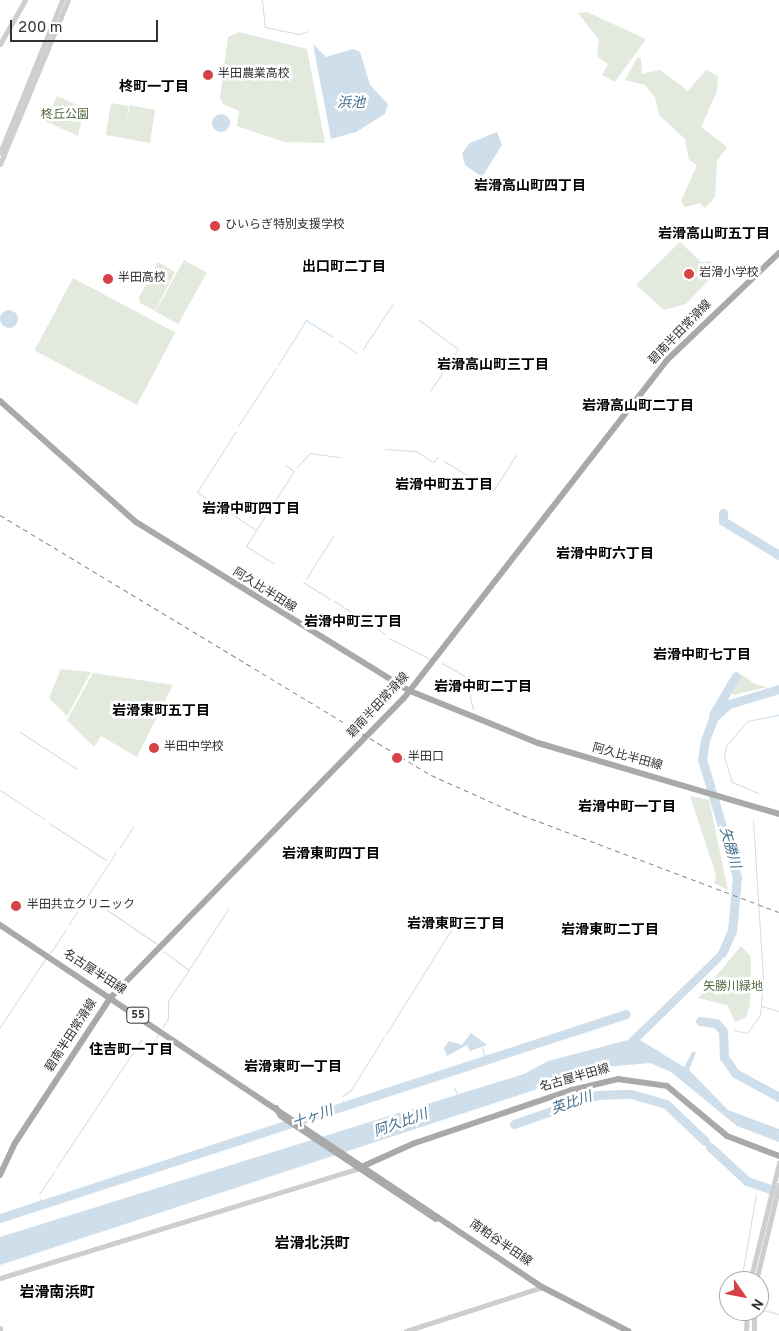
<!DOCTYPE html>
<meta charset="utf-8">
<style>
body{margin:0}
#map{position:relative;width:779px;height:1331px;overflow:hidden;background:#fff;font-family:Overpass,"Noto Sans JP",sans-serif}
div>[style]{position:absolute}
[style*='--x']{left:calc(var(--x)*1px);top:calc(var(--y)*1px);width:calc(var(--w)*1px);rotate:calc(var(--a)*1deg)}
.green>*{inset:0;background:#e3e9dd;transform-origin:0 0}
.water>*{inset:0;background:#cedeea}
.round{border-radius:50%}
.stream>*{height:1px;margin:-0.5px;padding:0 0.5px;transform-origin:0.5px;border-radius:0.5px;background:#cedeea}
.river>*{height:9px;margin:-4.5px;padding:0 4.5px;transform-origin:4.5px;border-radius:4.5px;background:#cedeea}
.minor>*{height:5px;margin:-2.5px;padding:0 2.5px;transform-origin:2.5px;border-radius:2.5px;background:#cecece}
.major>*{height:6px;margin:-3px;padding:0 3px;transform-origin:3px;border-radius:3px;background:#a9a9a9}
.rail>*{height:1px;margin-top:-0.5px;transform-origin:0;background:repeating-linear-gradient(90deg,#868686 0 5px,transparent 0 9px)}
.dots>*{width:14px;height:14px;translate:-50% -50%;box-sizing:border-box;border:2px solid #fff;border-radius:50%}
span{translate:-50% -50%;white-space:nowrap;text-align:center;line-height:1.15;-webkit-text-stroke:5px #fff;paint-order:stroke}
.shield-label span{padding:1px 4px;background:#fff;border:1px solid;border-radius:4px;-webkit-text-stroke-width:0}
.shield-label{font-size:11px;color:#313131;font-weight:700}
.poi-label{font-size:12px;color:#313131}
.left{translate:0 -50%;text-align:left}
.park-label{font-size:12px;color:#526941}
.street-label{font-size:12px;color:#313131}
.neighbourhood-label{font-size:14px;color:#000;font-weight:700}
.water-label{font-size:14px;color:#446e8d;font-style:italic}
.quarter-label{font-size:15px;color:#000;font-weight:700}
.north{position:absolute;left:719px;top:1271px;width:50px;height:50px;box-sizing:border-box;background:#fff;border:1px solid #adadad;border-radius:50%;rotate:123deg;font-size:14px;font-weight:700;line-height:20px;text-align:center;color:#313131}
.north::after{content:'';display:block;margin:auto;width:18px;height:22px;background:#d84247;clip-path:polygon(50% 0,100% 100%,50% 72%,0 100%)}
.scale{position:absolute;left:10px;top:20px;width:148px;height:22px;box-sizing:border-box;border:2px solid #313131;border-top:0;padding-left:6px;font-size:15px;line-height:18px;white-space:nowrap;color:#313131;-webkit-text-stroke:4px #fff;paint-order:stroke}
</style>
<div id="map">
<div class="green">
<div style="clip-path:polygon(587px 12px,646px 39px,615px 82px,602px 75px,608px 64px,597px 56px,599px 40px,578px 13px)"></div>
<div style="clip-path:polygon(239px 32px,307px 49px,325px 143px,284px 142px,237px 126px,239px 111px,223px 104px,220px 97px,228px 37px)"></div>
<div style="clip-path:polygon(637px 58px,641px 58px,642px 74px,660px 70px,688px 91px,706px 70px,718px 76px,717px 91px,701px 127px,727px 147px,717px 161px,715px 197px,705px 208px,700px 203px,685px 207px,681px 201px,697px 165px,689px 160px,685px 139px,659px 115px,655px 97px,645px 85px,625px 80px)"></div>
<div style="clip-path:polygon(57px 96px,84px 108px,78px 136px,45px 121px)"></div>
<div style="clip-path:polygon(111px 103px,129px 106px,126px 126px,130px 105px,155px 110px,150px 143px,106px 135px)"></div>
<div style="clip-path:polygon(680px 242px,701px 262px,710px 261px,718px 270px,686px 304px,664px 310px,636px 285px)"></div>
<div style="left:184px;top:260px;width:26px;height:59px;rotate:29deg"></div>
<div style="clip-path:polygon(158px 262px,175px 272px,155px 311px,140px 303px,139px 297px)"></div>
<div style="left:73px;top:278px;width:116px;height:82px;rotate:28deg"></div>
<div style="clip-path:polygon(61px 669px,91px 672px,67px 716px,49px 698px)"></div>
<div style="clip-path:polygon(93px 673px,173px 685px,137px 757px,101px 736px,94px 747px,67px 720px)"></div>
<div style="clip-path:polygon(741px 674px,755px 684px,767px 687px,734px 695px,729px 692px)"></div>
<div style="clip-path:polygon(690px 796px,709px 800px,728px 890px,714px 883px,716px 875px)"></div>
<div style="clip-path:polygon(741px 946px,751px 957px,750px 1005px,746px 1017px,735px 1022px,727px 1005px,698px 998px)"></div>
</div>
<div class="water">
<div style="clip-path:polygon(313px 44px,326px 57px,353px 49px,360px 52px,370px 85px,388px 104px,385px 114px,356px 132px,331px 139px)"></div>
<div class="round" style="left:212px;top:114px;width:18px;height:18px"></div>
<div style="clip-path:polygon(497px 132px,502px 145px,482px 177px,465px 165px,462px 153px,470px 143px)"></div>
<div class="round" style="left:0;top:310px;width:18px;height:18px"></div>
<div style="clip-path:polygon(729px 942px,722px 960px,640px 1040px,684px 1067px,693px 1051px,696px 1053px,689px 1070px,728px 1110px,779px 1129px,779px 1142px,737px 1126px,671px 1072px,650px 1063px,605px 1067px,0 1265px,0 1237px,524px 1074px,548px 1061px,628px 1040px)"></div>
<div style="clip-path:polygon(471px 1033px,487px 1045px,470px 1051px,467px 1045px,447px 1056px,444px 1048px,449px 1041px,462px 1045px)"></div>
</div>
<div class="stream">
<div style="--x:262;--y:0;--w:27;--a:84"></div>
<div style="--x:265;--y:27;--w:35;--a:12"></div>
<div style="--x:299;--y:34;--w:9;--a:-18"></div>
<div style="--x:419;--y:320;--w:49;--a:36.6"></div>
<div style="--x:458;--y:349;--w:50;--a:123.7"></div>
<div style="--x:339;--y:341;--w:22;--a:34"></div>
<div style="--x:363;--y:349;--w:53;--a:-56.6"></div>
<div style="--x:278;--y:365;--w:53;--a:-58.1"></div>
<div style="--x:306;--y:320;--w:32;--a:32"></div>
<div style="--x:238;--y:426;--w:69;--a:-56.8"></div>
<div style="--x:385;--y:449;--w:31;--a:4"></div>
<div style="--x:416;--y:451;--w:20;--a:33"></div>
<div style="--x:433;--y:462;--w:7;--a:-45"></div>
<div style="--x:444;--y:461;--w:57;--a:31.5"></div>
<div style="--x:493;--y:491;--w:43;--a:-57.4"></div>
<div style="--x:297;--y:467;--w:19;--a:-47"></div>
<div style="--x:310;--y:453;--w:30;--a:8"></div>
<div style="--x:224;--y:509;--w:32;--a:-148"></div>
<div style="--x:197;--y:492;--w:72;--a:-57.4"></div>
<div style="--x:229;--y:512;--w:32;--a:34"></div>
<div style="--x:273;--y:563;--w:32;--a:-148"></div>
<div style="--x:246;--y:546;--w:89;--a:-57.4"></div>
<div style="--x:294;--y:471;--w:11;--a:-146"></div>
<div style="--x:306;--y:579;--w:51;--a:-57.9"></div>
<div style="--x:303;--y:582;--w:32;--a:32"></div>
<div style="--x:334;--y:601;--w:61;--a:32.9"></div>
<div style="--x:389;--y:638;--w:46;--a:27.1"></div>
<div style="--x:442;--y:663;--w:28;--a:30"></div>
<div style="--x:466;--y:677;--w:33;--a:78"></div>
<div style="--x:20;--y:732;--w:68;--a:33"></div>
<div style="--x:0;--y:790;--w:53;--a:33.4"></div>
<div style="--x:758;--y:793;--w:28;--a:-157"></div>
<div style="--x:732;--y:782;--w:26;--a:-108"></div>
<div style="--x:724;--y:757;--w:11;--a:-80"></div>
<div style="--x:726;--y:746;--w:33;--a:-50"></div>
<div style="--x:747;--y:721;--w:33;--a:-11"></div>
<div style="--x:49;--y:823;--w:68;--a:33"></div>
<div style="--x:120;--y:847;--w:24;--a:-57"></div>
<div style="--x:88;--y:897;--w:83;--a:34.3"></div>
<div style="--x:69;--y:924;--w:86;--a:-56.9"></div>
<div style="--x:50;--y:953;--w:29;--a:-56"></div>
<div style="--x:189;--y:969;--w:72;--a:-57"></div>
<div style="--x:761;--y:1006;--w:19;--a:16"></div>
<div style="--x:0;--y:1027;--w:82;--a:-56.5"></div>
<div style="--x:163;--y:1027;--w:10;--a:-61"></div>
<div style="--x:168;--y:1018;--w:17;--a:-90"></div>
<div style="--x:168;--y:1001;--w:37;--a:-56"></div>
<div style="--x:189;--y:970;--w:32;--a:-144"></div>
<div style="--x:734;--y:1030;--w:13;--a:13"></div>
<div style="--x:747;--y:1033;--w:22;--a:-54"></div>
<div style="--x:760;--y:1015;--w:36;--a:-85"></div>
<div style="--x:763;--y:979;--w:159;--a:-93.6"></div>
<div style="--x:386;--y:1034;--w:132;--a:-58"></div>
<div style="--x:482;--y:1047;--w:11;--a:75"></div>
<div style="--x:454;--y:1087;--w:9;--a:69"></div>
<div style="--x:342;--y:1096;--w:9;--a:-32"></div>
<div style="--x:350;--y:1091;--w:64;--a:-57.8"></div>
<div style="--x:343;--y:1107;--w:7;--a:-90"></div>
<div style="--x:56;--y:1168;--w:154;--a:-56.4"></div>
<div style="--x:141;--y:1040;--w:11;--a:34"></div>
<div style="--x:150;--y:1046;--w:15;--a:-53"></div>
<div style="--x:39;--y:1194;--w:27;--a:-56"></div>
<div style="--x:40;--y:1199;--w:6;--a:81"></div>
<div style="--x:741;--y:1281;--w:88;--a:-80.2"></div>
<div style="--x:760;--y:1309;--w:20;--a:15"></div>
</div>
<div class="river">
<div style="--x:723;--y:513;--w:8;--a:90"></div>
<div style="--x:723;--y:521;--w:66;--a:31.3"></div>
<div style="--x:713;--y:715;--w:45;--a:-59.5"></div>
<div style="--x:722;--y:953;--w:24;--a:-66"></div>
<div style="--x:732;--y:931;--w:54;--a:-84.7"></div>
<div style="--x:737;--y:877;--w:123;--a:-106.5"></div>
<div style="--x:702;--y:759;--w:19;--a:-81"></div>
<div style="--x:705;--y:740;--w:25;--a:-69"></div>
<div style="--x:714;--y:717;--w:20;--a:-41"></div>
<div style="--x:729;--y:704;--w:52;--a:-16.7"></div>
<div style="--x:700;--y:1021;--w:16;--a:7"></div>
<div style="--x:716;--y:1023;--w:11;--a:49"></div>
<div style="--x:723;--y:1031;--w:26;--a:88"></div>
<div style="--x:724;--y:1057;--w:19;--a:55"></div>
<div style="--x:735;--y:1073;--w:50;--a:28.6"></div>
<div style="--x:514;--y:1124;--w:88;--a:-19.3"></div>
<div style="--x:597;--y:1095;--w:34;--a:-2"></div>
<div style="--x:631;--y:1094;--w:36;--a:16"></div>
<div style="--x:666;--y:1104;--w:54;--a:43.5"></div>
<div style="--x:710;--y:1147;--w:50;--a:42.6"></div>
<div style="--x:747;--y:1181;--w:34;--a:19"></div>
<div style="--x:0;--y:1218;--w:658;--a:-18.05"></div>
</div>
<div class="minor">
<div style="--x:0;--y:44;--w:51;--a:-60.4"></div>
<div style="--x:0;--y:153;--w:165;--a:-67.9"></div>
<div style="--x:0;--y:164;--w:178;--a:-67.5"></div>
<div style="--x:0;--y:1278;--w:375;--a:-17"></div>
<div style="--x:750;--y:1281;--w:122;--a:-76.2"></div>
<div style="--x:756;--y:1281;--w:99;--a:-76.5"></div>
<div style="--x:0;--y:1328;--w:3;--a:90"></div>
<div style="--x:406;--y:1331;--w:143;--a:-17.9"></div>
<div style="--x:746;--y:1331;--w:20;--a:-87"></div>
<div style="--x:754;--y:1331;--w:20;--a:-90"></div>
</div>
<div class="major">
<div style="--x:0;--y:401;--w:182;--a:41.7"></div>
<div style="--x:136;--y:522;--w:322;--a:31.7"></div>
<div style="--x:410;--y:691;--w:138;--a:22.1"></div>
<div style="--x:538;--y:743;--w:251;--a:16.4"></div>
<div style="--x:0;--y:925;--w:652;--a:33.74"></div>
<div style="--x:542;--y:1287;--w:97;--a:27.1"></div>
<div style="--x:276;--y:1108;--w:9;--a:58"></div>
<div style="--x:281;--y:1116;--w:186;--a:33.6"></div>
<div style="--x:359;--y:1168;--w:61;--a:-24.1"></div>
<div style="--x:415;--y:1143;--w:166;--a:-18.7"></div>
<div style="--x:572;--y:1090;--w:47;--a:-13.4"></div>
<div style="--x:618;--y:1079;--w:49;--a:8.1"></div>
<div style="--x:667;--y:1086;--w:78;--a:39.8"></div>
<div style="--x:727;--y:1136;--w:56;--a:21"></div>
<div style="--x:0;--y:1175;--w:35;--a:-65"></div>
<div style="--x:15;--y:1143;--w:175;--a:-56.7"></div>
<div style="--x:111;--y:997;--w:419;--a:-45.6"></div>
<div style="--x:404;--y:698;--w:428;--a:-52.1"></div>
<div style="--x:667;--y:360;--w:155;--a:-43.7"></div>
</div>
<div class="rail">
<div style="--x:0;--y:515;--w:503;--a:31.1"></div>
<div style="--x:431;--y:775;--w:91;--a:24"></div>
<div style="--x:514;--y:812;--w:283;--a:20.7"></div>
</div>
<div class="dots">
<div style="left:208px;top:75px;background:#d84247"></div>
<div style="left:215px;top:226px;background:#d84247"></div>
<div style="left:689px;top:274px;background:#d84247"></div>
<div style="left:108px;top:279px;background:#d84247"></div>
<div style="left:154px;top:748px;background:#d84247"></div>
<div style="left:397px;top:758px;background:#d84247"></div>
<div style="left:16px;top:906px;background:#d84247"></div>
</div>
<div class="shield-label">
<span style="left:138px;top:1015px">55</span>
</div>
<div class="poi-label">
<span class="left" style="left:218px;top:75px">半田農業高校</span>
<span class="left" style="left:225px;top:226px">ひいらぎ特別支援学校</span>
<span class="left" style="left:699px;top:274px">岩滑小学校</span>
<span class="left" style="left:118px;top:279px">半田高校</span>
<span class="left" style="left:164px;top:748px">半田中学校</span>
<span class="left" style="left:408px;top:758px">半田口</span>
<span class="left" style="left:27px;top:906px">半田共立クリニック</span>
</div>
<div class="park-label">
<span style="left:65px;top:116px">柊丘公園</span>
<span style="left:733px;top:988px">矢勝川緑地</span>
</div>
<div class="street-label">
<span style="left:681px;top:333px;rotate:-46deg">碧南半田常滑線</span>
<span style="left:264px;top:591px;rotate:32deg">阿久比半田線</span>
<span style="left:379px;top:706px;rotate:-47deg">碧南半田常滑線</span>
<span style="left:627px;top:758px;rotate:15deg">阿久比半田線</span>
<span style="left:94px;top:973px;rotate:33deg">名古屋半田線</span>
<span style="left:72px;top:1036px;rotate:-57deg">碧南半田常滑線</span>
<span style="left:575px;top:1079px;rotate:-16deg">名古屋半田線</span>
<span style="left:500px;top:1244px;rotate:34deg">南粕谷半田線</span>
</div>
<div class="neighbourhood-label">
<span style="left:154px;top:88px">柊町一丁目</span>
<span style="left:530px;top:187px">岩滑高山町四丁目</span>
<span style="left:714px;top:235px">岩滑高山町五丁目</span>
<span style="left:344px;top:268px">出口町二丁目</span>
<span style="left:493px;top:366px">岩滑高山町三丁目</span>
<span style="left:638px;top:407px">岩滑高山町二丁目</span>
<span style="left:444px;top:486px">岩滑中町五丁目</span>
<span style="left:251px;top:510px">岩滑中町四丁目</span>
<span style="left:605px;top:555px">岩滑中町六丁目</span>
<span style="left:353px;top:623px">岩滑中町三丁目</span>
<span style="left:702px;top:656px">岩滑中町七丁目</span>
<span style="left:483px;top:688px">岩滑中町二丁目</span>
<span style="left:161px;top:712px">岩滑東町五丁目</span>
<span style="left:627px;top:808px">岩滑中町一丁目</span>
<span style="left:331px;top:855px">岩滑東町四丁目</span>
<span style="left:456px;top:925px">岩滑東町三丁目</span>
<span style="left:610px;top:931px">岩滑東町二丁目</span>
<span style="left:131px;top:1051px">住吉町一丁目</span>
<span style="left:293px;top:1068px">岩滑東町一丁目</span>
</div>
<div class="water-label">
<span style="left:351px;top:104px">浜池</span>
<span style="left:729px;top:848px;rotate:74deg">矢勝川</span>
<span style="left:572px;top:1104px;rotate:-19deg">英比川</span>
<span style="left:313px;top:1118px;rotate:-20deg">十ヶ川</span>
<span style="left:401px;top:1124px;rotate:-20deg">阿久比川</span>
</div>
<div class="quarter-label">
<span style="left:312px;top:1245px">岩滑北浜町</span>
<span style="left:57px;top:1294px">岩滑南浜町</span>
</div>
<div class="north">N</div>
<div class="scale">200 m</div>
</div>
